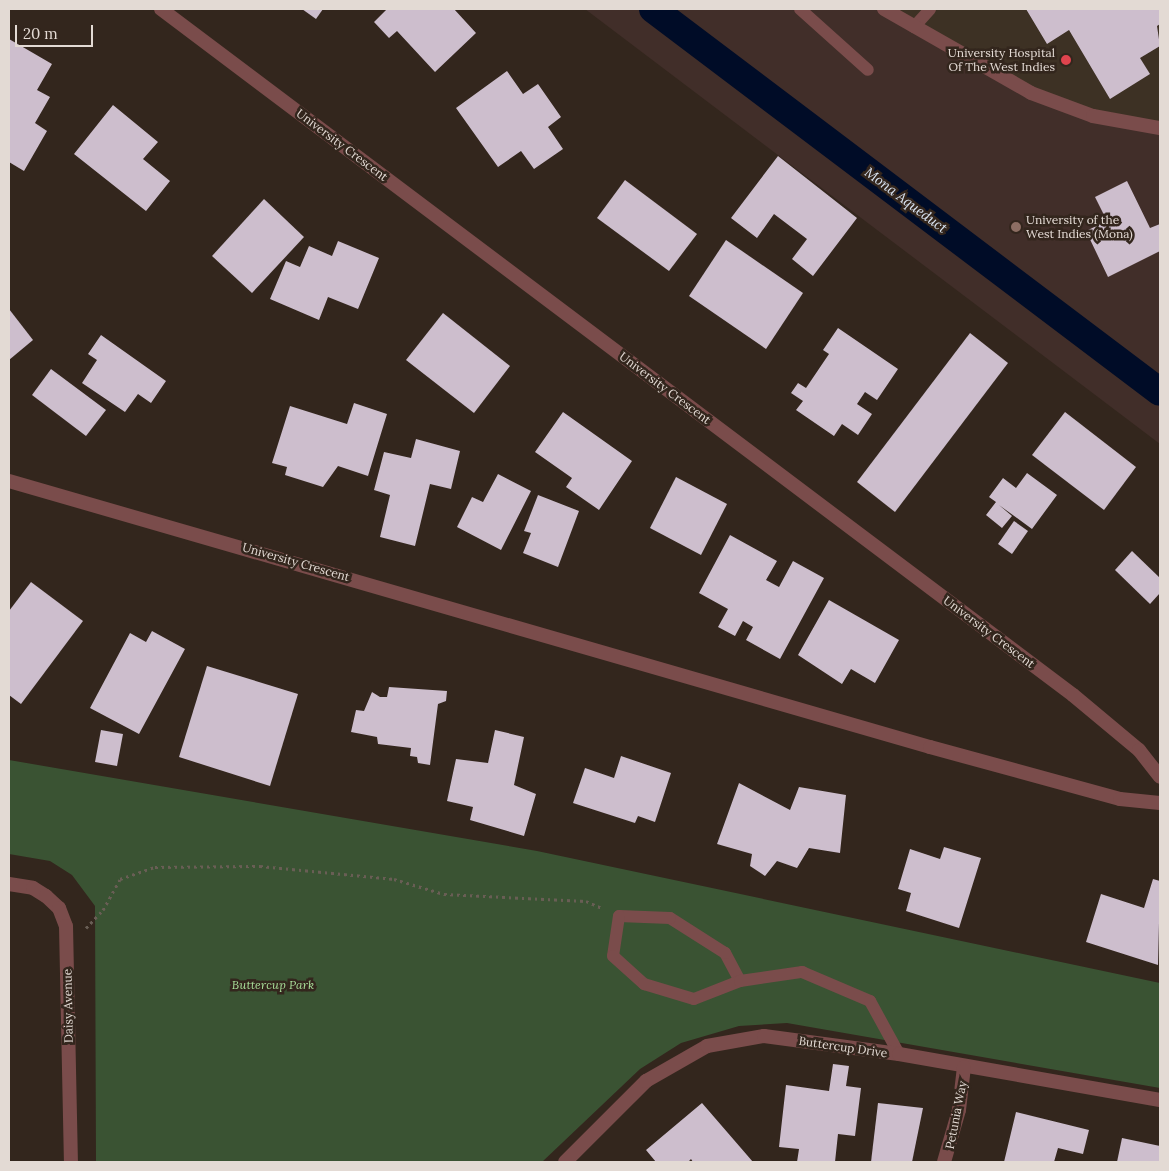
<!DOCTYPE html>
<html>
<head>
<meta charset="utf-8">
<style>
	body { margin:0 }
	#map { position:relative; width:1169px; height:1171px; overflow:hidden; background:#33261d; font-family:Lora,serif }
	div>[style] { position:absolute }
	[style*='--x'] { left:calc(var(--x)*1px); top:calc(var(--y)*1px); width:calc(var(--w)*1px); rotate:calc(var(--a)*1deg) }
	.education>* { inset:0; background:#412e29 }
	.medical>* { inset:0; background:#3d3124 }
	.green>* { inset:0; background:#3a5333 }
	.canal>* { height:28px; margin:-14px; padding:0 14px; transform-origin:14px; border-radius:14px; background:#000c27 }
	.building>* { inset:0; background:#cdbecd }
	.path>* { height:3px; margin-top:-1.5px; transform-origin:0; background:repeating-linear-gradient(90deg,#695e55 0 2.5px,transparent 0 6.5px) }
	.service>* { height:12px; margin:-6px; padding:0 6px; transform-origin:6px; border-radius:6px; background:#7a4c4b }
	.minor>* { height:14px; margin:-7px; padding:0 7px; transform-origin:7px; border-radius:7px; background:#7a4c4b }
	.dots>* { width:14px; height:14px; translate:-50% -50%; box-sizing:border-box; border:2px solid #33261d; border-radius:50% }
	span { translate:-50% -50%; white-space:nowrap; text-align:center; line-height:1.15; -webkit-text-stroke:5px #33261d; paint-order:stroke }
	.poi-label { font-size:12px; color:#e3dad4 }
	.right { translate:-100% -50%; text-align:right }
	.left { translate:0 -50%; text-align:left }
	.street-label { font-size:12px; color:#e3dad4 }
	.park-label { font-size:12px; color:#a7dc98; font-style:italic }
	.water-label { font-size:14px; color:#dae4f2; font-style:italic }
	.frame { position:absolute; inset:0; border:10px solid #e3dad4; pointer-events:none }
	.scale { position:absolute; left:15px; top:25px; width:78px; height:22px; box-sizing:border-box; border:2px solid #e3dad4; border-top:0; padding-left:6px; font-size:15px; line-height:18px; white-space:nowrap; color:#e3dad4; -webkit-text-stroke:4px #33261d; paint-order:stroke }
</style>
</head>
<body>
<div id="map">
	<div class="education">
		<i style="clip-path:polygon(585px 9px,1160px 9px,1160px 444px)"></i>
	</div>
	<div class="medical">
		<i style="clip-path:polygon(884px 9px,1160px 9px,1160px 128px,1031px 93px)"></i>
	</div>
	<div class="green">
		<i style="clip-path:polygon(9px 760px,537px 851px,1160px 983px,1160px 1088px,787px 1023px,739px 1026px,681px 1043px,640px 1069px,542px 1162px,96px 1162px,95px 906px,72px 875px,50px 861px,9px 854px)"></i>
	</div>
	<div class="canal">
		<i style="--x:653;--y:9;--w:635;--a:37.07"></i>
	</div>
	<div class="building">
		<i style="clip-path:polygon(302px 9px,323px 9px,316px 19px)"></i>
		<i style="clip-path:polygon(387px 9px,454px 9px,476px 33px,435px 72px,397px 31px,389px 38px,374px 22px)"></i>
		<i style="clip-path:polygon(1026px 9px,1160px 9px,1160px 24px,1157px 26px,1160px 46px,1140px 58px,1150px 74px,1110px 99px,1069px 30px,1047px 44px)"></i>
		<i style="clip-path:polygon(9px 39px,52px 64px,37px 90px,50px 97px,35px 123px,47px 131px,24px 171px,9px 162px)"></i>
		<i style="clip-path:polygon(507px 71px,523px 94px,538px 84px,561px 117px,548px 127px,563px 149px,534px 169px,521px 151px,498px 167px,456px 108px)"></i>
		<i style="clip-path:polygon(113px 105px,158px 142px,143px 159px,170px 181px,146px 211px,74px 154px)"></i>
		<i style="clip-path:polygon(778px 156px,857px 218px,813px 276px,792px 259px,807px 239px,774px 214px,757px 238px,731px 218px)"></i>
		<i style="clip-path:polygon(625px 180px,697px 234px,669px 271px,597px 218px)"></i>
		<i style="clip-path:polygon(1127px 181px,1150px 228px,1160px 224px,1160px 251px,1108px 277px,1086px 231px,1107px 221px,1095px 197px)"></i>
		<i style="clip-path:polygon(264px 199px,304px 237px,252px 293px,212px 256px)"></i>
		<i style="clip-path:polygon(726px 240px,803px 293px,766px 349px,689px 296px)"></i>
		<i style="clip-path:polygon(338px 241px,379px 258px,358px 309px,328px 297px,319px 320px,270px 299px,286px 261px,300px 267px,309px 246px,332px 256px)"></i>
		<i style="clip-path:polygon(9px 309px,33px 340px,9px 360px)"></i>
		<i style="clip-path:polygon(443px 313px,510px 366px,474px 413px,406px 360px)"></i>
		<i style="clip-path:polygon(838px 328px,898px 369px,877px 400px,865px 392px,857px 404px,872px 414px,858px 435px,842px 424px,834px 436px,796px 410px,803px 401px,791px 393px,798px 383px,806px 388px,829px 354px,823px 350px)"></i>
		<i style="clip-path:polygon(970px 333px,1008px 363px,895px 512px,857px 482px)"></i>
		<i style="clip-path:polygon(101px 335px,166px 381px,151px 403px,138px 394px,125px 412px,82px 383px,97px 360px,88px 354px)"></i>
		<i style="clip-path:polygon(51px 369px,106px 410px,86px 436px,32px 395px)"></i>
		<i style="clip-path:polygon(354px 403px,387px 414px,368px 476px,338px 466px,323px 487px,285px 475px,287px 467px,272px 463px,290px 406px,347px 424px)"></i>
		<i style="clip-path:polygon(563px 412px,632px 461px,599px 510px,566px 487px,572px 478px,535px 452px)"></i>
		<i style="clip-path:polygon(1065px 412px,1136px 467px,1104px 510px,1032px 455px)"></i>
		<i style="clip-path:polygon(416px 439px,460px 451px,451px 489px,430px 484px,415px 546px,380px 537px,390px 495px,374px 490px,384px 452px,411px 458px)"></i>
		<i style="clip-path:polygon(1027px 473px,1057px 495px,1032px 529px,999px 505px,1012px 516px,1002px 528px,986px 515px,996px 502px,989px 497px,1003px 478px,1016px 488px)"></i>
		<i style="clip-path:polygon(498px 474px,531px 491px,501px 550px,457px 527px,472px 497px,483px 502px)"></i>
		<i style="clip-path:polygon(676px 477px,727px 504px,701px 555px,650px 528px)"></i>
		<i style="clip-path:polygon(538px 495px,579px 511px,558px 567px,523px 553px,531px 533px,524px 531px)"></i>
		<i style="clip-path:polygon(1014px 521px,1028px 531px,1012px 554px,998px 544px)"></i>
		<i style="clip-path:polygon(730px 535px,777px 561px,766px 580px,779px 587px,793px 561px,824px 578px,780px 659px,746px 640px,753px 627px,743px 621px,735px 636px,718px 627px,728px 609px,699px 593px)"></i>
		<i style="clip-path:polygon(1132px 551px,1160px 578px,1160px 593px,1150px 604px,1115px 570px)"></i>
		<i style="clip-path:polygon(31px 582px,83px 621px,21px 704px,9px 695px,9px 611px)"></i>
		<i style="clip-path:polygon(829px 600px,899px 640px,875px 683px,851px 669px,842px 684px,798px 655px)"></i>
		<i style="clip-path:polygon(152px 631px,185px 649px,139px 734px,90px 708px,130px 633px,146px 642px)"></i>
		<i style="clip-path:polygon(207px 666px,298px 694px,270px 786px,179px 757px)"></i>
		<i style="clip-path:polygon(389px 687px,447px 691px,446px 701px,438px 704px,430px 765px,418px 763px,417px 757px,410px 756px,411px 748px,378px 744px,377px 737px,351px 732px,356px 710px,364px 711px,372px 692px,380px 697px,387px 697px)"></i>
		<i style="clip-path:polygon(101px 730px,123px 734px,117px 766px,95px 762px)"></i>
		<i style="clip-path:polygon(495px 730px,524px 737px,514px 785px,536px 794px,524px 836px,470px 820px,473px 807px,447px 801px,456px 759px,488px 763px)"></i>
		<i style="clip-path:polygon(621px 756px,671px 773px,655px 822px,638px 816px,635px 823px,573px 803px,585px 768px,614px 778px)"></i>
		<i style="clip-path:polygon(739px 783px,790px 810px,799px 787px,846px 795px,840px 853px,809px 848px,797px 868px,777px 861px,765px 876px,750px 866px,752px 854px,717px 844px)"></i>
		<i style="clip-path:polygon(944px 847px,981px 858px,959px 928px,906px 911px,911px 893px,898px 889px,910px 849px,940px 859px)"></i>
		<i style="clip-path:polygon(1153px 879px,1160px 881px,1158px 965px,1086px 942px,1101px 894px,1144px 908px)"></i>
		<i style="clip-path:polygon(833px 1064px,849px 1066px,846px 1086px,861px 1088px,855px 1136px,838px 1134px,835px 1162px,797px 1162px,799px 1149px,779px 1147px,786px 1085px,829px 1091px)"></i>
		<i style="clip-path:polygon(702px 1103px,753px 1162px,693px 1162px,691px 1159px,688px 1162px,656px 1162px,646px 1150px)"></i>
		<i style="clip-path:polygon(878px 1103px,923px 1108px,912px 1162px,871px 1162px)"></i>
		<i style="clip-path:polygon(1016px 1112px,1089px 1130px,1083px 1154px,1058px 1148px,1054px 1162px,1004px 1162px)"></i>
		<i style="clip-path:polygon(1122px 1138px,1160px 1146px,1160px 1162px,1117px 1162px)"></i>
	</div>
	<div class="path">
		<i style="--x:86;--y:928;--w:25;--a:-47"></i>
		<i style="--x:103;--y:910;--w:35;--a:-61"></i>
		<i style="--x:120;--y:879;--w:37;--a:-19"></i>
		<i style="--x:155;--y:867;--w:105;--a:-0.5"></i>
		<i style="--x:260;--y:866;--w:135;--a:5.5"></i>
		<i style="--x:394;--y:879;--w:52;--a:16.7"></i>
		<i style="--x:444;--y:894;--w:142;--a:2.8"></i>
		<i style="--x:586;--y:901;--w:17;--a:24"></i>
	</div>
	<div class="service">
		<i style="--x:800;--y:9;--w:91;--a:41.9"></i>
		<i style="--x:914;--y:27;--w:24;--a:-48"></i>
		<i style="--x:740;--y:981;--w:32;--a:-118"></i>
		<i style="--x:725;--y:953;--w:65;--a:-147.5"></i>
		<i style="--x:670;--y:918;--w:51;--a:-177.8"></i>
		<i style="--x:619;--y:916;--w:40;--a:98.5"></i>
		<i style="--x:613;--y:956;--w:42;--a:42.1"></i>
		<i style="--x:644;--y:984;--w:52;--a:16.7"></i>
		<i style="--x:694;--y:999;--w:49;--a:-21.4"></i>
		<i style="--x:740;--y:981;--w:63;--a:-8.3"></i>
		<i style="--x:802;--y:972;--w:74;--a:23.1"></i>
		<i style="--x:870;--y:1001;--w:60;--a:61.3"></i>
	</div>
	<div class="minor">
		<i style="--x:161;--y:9;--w:1141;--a:36.95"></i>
		<i style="--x:1073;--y:695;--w:86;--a:39.8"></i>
		<i style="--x:1139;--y:750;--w:34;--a:52"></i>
		<i style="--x:884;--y:9;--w:169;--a:29.7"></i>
		<i style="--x:1031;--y:93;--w:66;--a:20.4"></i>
		<i style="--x:1093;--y:116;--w:68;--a:10.2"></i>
		<i style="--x:9;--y:481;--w:959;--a:16.11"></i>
		<i style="--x:930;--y:747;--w:197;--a:15.3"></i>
		<i style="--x:1120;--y:799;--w:40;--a:5.7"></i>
		<i style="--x:9;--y:884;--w:24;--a:9"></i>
		<i style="--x:33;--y:888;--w:15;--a:32"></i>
		<i style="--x:46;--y:896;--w:18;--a:43"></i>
		<i style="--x:59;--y:908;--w:19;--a:69"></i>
		<i style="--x:66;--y:926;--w:236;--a:88.8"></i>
		<i style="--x:565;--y:1162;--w:115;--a:-45"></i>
		<i style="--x:646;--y:1081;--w:70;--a:-29.8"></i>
		<i style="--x:707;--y:1046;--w:58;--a:-10"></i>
		<i style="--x:764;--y:1036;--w:136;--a:7.6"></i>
		<i style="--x:899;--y:1054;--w:265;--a:10"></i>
		<i style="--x:944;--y:1162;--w:54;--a:-73.9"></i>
		<i style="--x:959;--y:1110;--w:43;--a:-83.4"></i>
	</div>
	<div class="dots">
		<i style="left:1066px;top:60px;background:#e0444e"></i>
		<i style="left:1016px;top:227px;background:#8d6e63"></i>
	</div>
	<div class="poi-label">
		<span class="right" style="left:1055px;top:60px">University Hospital<br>Of The West Indies</span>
		<span class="left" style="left:1026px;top:227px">University of the<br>West Indies (Mona)</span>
	</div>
	<div class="street-label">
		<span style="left:342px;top:145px;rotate:37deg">University Crescent</span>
		<span style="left:665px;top:388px;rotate:37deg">University Crescent</span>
		<span style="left:296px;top:562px;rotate:16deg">University Crescent</span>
		<span style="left:989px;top:632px;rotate:37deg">University Crescent</span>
		<span style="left:68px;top:1006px;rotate:-91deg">Daisy Avenue</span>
		<span style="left:843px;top:1047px;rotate:8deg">Buttercup Drive</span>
		<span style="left:956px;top:1115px;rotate:-79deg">Petunia Way</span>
	</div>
	<div class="park-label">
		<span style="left:273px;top:985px">Buttercup Park</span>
	</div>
	<div class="water-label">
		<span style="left:906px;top:200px;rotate:37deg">Mona Aqueduct</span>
	</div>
	<div class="frame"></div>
	<div class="scale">20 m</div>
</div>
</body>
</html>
